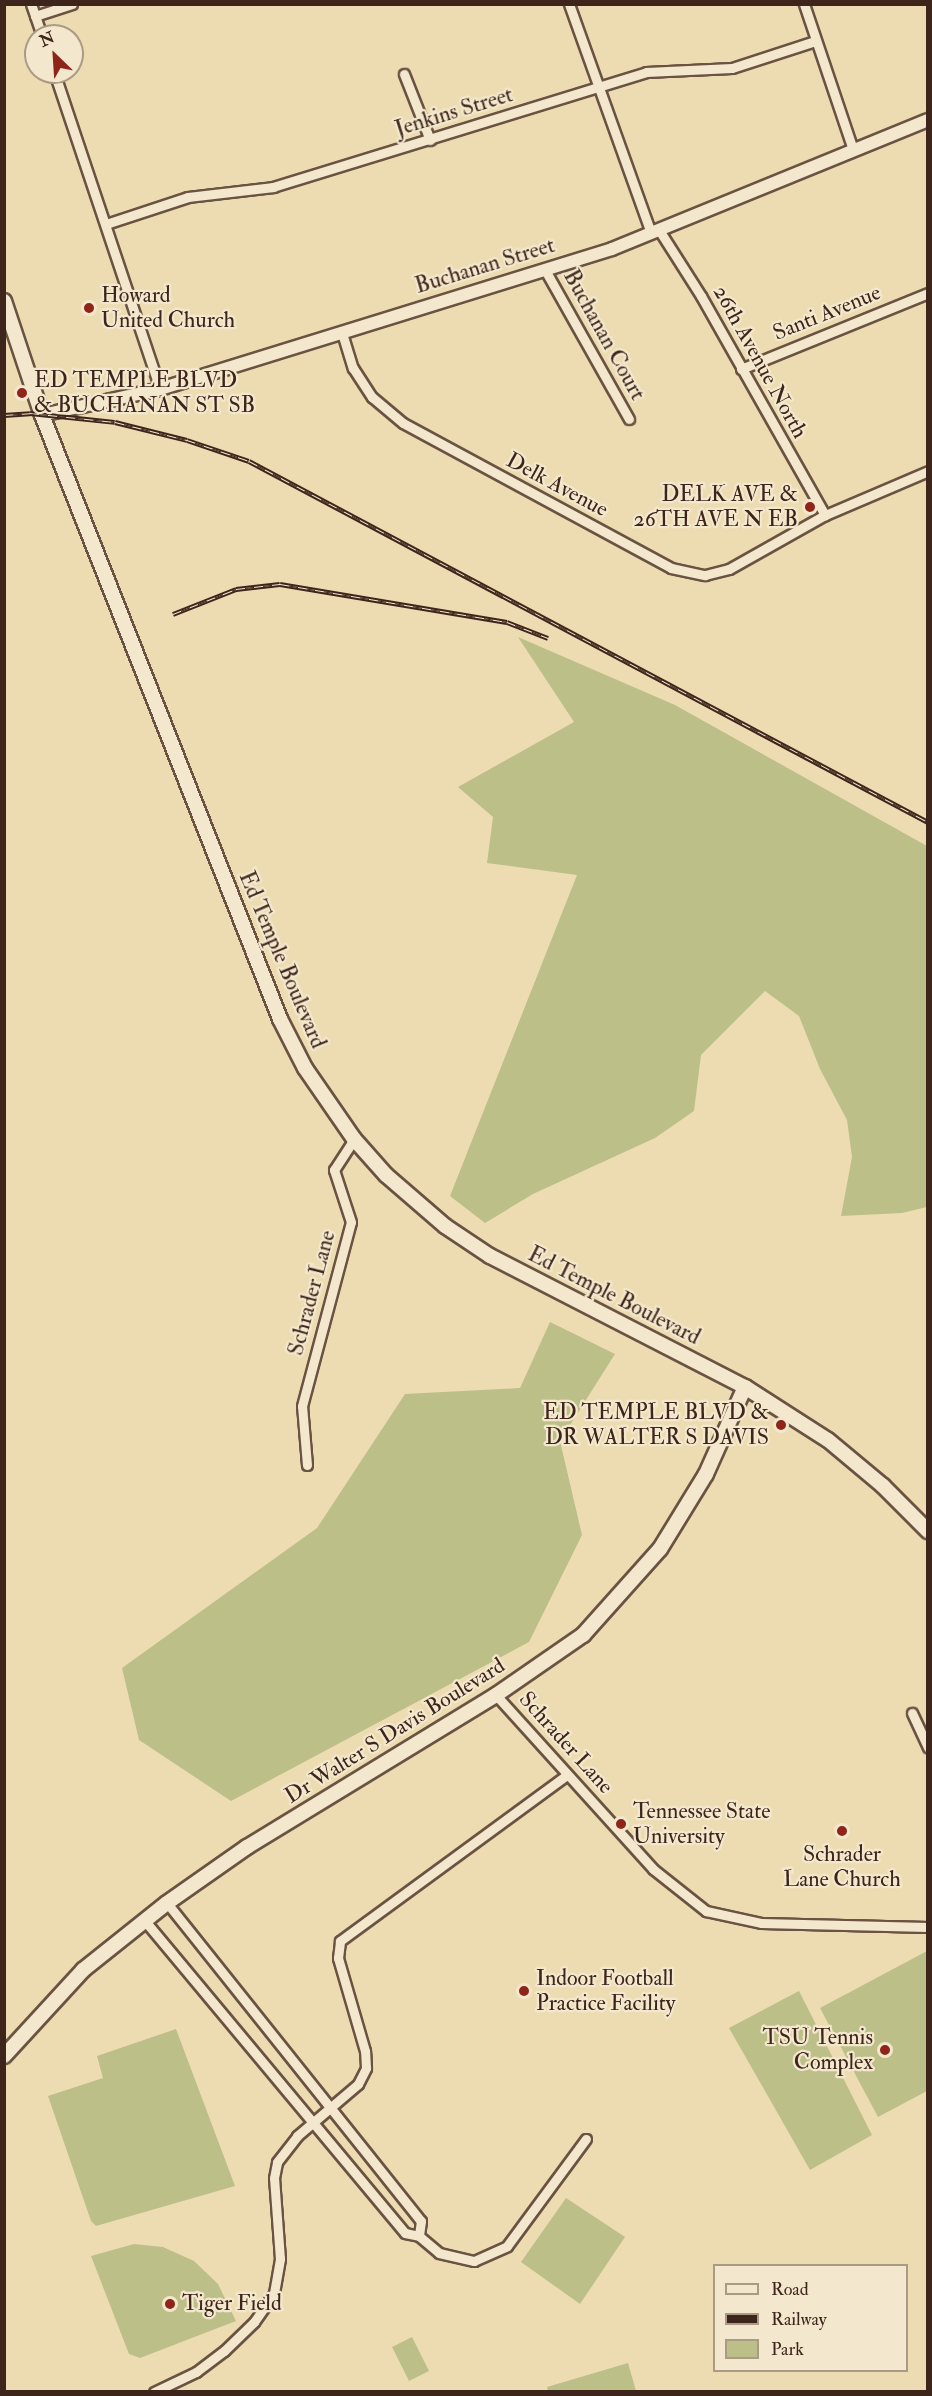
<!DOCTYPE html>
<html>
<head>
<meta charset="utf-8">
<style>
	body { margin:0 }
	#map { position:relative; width:932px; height:2396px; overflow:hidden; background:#eddcb2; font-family:"IM FELL Double Pica",serif }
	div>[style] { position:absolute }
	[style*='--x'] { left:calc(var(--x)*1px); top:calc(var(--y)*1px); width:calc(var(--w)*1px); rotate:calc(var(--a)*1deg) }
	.green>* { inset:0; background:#bdbf88 }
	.roads { filter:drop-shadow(2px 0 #6a5342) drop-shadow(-2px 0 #6a5342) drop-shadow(0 2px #6a5342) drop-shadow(0 -2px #6a5342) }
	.minor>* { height:9px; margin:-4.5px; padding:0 4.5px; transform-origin:4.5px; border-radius:4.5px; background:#f3e8cd }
	.tertiary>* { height:12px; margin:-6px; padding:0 6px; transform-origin:6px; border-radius:6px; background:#f3e8cd }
	.secondary>* { height:14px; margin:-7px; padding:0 7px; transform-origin:7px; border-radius:7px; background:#f3e8cd }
	.rail>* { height:5px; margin-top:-2.5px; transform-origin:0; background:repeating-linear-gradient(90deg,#f3e8cd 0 9px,#3e251c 0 18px); box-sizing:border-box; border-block:2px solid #3e251c }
	.dots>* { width:16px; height:16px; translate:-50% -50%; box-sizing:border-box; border:3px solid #f3e8cd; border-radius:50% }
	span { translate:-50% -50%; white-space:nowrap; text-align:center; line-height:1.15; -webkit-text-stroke:4.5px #f3e8cd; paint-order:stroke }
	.street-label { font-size:22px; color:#3e251c }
	.poi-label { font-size:22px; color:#3e251c }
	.left { translate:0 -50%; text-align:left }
	.right { translate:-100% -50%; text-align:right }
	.frame { position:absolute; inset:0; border:6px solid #3e251c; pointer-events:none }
	.legend { position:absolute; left:713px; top:2264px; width:195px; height:108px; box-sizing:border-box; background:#f3e8cd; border:2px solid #ab9a86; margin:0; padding:8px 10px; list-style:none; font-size:18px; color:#3e251c }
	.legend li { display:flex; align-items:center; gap:12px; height:30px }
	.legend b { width:30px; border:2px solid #ab9a86 }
	.north { position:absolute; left:24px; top:24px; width:60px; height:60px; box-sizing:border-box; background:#f3e8cd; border:2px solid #ab9a86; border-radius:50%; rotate:335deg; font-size:16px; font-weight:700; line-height:24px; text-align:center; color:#3e251c }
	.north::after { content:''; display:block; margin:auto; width:21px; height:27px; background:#8f2418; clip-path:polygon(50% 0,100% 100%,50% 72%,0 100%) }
</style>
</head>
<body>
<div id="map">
	<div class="green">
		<i style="clip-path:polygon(518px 637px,675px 705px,927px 846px,927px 1207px,902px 1213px,841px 1216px,852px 1157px,847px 1120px,820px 1069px,799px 1016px,765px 991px,701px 1055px,694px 1111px,655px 1138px,533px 1194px,485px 1223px,450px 1196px,577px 875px,487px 863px,493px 817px,458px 787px,574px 722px)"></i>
		<i style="clip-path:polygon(550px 1322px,615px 1354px,560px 1441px,582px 1535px,529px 1642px,231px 1801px,139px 1740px,122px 1668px,317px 1528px,405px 1394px,520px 1388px)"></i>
		<i style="clip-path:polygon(927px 1951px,927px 2091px,878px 2117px,820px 2008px)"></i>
		<i style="clip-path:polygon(799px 1991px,872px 2135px,810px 2170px,729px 2028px)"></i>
		<i style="clip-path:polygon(176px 2029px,235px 2186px,96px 2226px,91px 2221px,48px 2096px,103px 2078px,97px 2056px)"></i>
		<i style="clip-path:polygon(566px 2198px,625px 2237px,580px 2304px,521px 2262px)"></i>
		<i style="clip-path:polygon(134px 2244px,163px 2247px,194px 2261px,218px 2284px,236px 2321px,140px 2358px,129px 2354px,91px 2256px)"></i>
		<i style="clip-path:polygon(412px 2337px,429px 2371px,409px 2381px,392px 2347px)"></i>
		<i style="clip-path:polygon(628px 2363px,636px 2391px,548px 2391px,547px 2387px)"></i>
	</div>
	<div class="roads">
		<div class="minor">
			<i style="--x:31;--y:4;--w:34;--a:71"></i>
			<i style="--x:569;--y:4;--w:243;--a:70.3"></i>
			<i style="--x:804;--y:4;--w:154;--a:71.4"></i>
			<i style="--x:35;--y:16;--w:39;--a:-18"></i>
			<i style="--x:54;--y:72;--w:334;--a:71.5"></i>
			<i style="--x:404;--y:74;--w:71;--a:68.5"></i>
			<i style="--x:106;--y:224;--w:86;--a:-18.2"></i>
			<i style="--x:188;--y:197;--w:86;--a:-6.7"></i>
			<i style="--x:273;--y:187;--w:390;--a:-17.1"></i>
			<i style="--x:646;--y:72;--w:86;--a:-2.7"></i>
			<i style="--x:732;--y:68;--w:87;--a:-18"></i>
			<i style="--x:659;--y:230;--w:78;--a:57.5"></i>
			<i style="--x:701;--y:296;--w:252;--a:60.5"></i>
			<i style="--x:545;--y:270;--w:171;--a:60.6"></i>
			<i style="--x:342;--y:333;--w:37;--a:73"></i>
			<i style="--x:353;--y:368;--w:35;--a:57"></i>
			<i style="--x:372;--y:397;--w:40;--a:40"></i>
			<i style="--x:403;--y:423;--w:305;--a:28.4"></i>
			<i style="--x:671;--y:568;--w:35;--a:12"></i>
			<i style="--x:705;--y:575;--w:25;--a:-14"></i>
			<i style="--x:729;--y:569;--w:110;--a:-29.4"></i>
			<i style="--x:825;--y:515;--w:112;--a:-23.1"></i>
			<i style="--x:741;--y:369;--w:202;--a:-22.1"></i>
			<i style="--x:307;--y:1465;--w:59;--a:-94.8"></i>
			<i style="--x:302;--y:1406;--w:190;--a:-75.1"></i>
			<i style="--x:351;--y:1222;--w:55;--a:-108.1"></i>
			<i style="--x:334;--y:1170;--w:37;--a:-57"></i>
			<i style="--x:496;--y:1695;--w:234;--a:47.9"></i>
			<i style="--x:653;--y:1869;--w:68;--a:38.4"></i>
			<i style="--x:706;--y:1911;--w:56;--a:12.3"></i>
			<i style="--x:761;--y:1923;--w:167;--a:1.4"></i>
			<i style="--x:912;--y:1713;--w:38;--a:65"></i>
			<i style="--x:167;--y:1903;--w:407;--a:51.4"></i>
			<i style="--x:421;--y:2221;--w:15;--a:98"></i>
			<i style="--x:145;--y:1921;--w:406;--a:50.2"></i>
			<i style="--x:405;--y:2233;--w:14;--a:12"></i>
			<i style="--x:419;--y:2236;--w:26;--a:40"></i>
			<i style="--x:439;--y:2253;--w:36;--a:13"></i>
			<i style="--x:474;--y:2261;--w:36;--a:-24"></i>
			<i style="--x:507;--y:2246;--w:133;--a:-53.6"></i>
			<i style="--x:154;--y:2392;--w:47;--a:-25.5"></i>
			<i style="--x:196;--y:2372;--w:35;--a:-37"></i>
			<i style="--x:224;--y:2351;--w:42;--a:-44"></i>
			<i style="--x:254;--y:2322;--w:35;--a:-55"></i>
			<i style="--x:274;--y:2293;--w:35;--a:-80"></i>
			<i style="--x:280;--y:2259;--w:81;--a:-94.2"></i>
			<i style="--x:274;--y:2178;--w:16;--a:-79"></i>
			<i style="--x:277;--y:2162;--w:33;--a:-52"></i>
			<i style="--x:297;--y:2136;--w:80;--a:-40.4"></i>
			<i style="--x:358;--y:2084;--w:18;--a:-63"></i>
			<i style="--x:366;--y:2068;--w:17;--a:-93"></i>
			<i style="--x:365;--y:2051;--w:97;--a:-106.2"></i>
			<i style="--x:338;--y:1958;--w:17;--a:-83"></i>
			<i style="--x:340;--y:1941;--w:281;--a:-36.2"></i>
		</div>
		<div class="tertiary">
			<i style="--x:42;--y:415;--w:121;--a:-12.4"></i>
			<i style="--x:160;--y:389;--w:473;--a:-17.2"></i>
			<i style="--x:612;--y:249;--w:341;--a:-22.2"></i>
		</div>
		<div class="secondary">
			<i style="--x:4;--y:301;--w:120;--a:71.6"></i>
			<i style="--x:42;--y:415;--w:649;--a:68.49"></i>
			<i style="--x:280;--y:1019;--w:55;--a:63"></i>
			<i style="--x:305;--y:1068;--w:86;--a:55.4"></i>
			<i style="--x:354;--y:1139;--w:48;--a:48.4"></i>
			<i style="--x:386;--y:1175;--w:78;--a:40.8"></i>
			<i style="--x:445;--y:1226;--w:54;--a:33.7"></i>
			<i style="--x:490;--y:1256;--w:287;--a:27.2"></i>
			<i style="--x:745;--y:1387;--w:98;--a:32.6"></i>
			<i style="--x:828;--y:1440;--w:72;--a:39.9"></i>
			<i style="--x:883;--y:1486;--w:64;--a:45"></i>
			<i style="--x:4;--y:2056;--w:117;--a:-47.4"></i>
			<i style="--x:83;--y:1970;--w:107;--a:-38.6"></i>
			<i style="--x:167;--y:1903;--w:98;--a:-35"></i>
			<i style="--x:247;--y:1847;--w:292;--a:-31.4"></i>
			<i style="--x:496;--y:1695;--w:106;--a:-34.6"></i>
			<i style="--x:583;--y:1635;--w:115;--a:-48.2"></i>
			<i style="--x:660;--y:1549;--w:88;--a:-58.5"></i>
			<i style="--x:706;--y:1474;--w:95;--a:-65.9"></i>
		</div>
	</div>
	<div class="rail">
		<i style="--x:4;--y:415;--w:26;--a:-4"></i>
		<i style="--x:30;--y:413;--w:85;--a:6"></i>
		<i style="--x:115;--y:422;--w:74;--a:14"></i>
		<i style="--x:187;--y:440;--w:65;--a:18.7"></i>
		<i style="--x:249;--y:461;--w:769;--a:28"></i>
		<i style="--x:173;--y:614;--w:68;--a:-21.6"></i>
		<i style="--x:236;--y:589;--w:44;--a:-6.5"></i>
		<i style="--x:280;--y:584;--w:230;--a:9.5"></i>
		<i style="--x:507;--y:622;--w:44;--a:21.3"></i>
	</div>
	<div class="dots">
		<i style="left:89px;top:308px;background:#8f2418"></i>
		<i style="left:22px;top:393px;background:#8f2418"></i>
		<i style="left:810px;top:507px;background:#8f2418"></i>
		<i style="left:781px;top:1425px;background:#8f2418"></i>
		<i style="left:621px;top:1824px;background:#8f2418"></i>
		<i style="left:842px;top:1831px;background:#8f2418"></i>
		<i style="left:524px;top:1991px;background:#8f2418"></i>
		<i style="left:885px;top:2050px;background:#8f2418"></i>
		<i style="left:170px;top:2304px;background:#8f2418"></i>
	</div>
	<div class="street-label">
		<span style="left:454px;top:112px;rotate:-17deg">Jenkins Street</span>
		<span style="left:485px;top:266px;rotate:-17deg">Buchanan Street</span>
		<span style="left:827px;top:313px;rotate:-22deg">Santi Avenue</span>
		<span style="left:604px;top:335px;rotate:61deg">Buchanan Court</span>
		<span style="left:760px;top:362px;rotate:61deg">26th Avenue North</span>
		<span style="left:557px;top:485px;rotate:28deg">Delk Avenue</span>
		<span style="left:282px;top:960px;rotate:67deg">Ed Temple Boulevard</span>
		<span style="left:312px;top:1293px;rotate:-75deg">Schrader Lane</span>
		<span style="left:614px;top:1296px;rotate:27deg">Ed Temple Boulevard</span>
		<span style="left:395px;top:1731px;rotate:-32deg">Dr Walter S Davis Boulevard</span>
		<span style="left:566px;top:1743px;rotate:48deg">Schrader Lane</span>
	</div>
	<div class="poi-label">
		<span class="left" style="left:101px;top:308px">Howard<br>United Church</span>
		<span class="left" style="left:34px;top:393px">ED TEMPLE BLVD<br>&amp; BUCHANAN ST SB</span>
		<span class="right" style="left:798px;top:507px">DELK AVE &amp;<br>26TH AVE N EB</span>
		<span class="right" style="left:769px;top:1425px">ED TEMPLE BLVD &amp;<br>DR WALTER S DAVIS</span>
		<span class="left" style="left:633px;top:1824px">Tennessee State<br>University</span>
		<span style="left:842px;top:1867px">Schrader<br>Lane Church</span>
		<span class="left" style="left:536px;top:1991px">Indoor Football<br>Practice Facility</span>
		<span class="right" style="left:873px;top:2050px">TSU Tennis<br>Complex</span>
		<span class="left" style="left:182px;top:2304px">Tiger Field</span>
	</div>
	<div class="frame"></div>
	<ul class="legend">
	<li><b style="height:8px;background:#f3e8cd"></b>Road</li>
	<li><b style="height:8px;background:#3e251c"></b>Railway</li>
	<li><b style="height:16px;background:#bdbf88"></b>Park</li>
	</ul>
	<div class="north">N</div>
</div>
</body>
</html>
